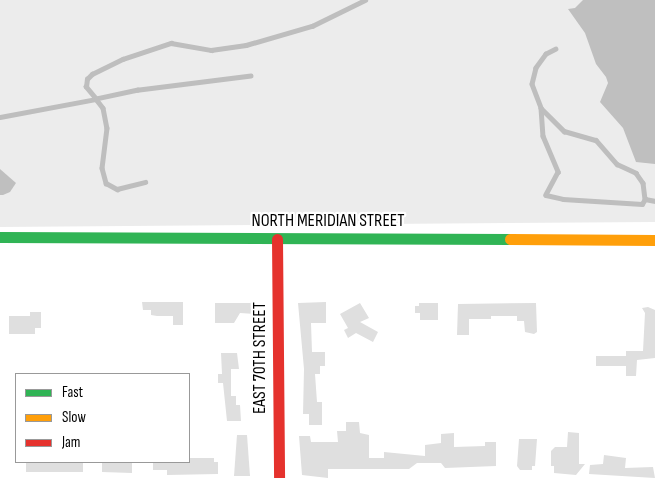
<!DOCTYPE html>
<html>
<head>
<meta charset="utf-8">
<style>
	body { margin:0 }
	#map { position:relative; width:655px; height:478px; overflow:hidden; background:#fff; font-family:"Sofia Sans Condensed",sans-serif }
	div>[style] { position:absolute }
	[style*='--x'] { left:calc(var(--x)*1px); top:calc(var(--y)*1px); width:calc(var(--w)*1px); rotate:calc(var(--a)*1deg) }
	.green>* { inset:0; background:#ececec }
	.water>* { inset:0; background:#bfbfbf }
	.building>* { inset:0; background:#dfdfdf }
	.lane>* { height:4.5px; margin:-2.25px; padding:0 2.25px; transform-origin:2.25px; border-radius:2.25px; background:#bebebe }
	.fast>* { height:11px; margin:-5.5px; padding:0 5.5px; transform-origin:5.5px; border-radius:5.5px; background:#30b455 }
	.slow>* { height:11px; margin:-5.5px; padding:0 5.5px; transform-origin:5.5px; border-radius:5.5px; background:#ff9f0a }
	.jam>* { height:11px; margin:-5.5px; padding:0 5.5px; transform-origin:5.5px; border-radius:5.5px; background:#e5322d }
	span { translate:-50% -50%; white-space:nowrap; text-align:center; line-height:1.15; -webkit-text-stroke:4.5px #fff; paint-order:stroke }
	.street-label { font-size:18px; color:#000 }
	.legend { position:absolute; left:15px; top:373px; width:175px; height:90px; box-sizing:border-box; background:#fff; border:1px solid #999; margin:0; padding:6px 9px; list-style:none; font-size:15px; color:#000 }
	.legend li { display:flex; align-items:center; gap:10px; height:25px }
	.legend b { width:25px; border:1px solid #999 }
</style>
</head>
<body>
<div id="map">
	<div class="green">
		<i style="clip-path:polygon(0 0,655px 0,655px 222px,0 227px)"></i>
	</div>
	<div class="water">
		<i style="clip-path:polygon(583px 0,655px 0,655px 164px,636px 162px,623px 128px,600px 102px,608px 83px,606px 77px,596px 64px,585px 33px,568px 9px,575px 8px)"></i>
		<i style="clip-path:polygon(0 169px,16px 183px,10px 192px,3px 195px,0 195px)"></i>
	</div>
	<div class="building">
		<i style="clip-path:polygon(142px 302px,183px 302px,183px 325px,173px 325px,173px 316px,157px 316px,151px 315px,151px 310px,143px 310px)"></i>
		<i style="clip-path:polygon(326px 302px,326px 323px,311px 323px,312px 352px,325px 352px,325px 366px,320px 366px,320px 374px,315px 374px,317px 402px,322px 402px,322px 425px,309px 425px,309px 414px,303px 414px,304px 369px,298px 303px)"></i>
		<i style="clip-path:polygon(215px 303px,255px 303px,255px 314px,240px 313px,234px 323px,215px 323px)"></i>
		<i style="clip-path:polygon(360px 303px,369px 318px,360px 322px,378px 332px,373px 342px,356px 333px,348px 338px,344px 330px,348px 328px,340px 314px)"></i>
		<i style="clip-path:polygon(419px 303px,438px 303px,438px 320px,420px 320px,420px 313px,415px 313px,415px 306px,419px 306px)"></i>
		<i style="clip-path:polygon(536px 303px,537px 332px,534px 334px,525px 332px,524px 321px,517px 321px,517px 316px,491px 316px,491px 319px,469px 319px,469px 335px,457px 335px,458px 304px)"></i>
		<i style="clip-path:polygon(648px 307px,655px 310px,655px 358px,637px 360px,636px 376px,626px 376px,626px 366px,596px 366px,596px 356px,626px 356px,626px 351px,643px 351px,645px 313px,642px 308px)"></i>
		<i style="clip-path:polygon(30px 312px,41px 312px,41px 328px,35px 328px,35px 334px,9px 334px,9px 316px,30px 316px)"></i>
		<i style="clip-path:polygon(221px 353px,237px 353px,239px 369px,231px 369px,231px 396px,236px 396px,236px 405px,240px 405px,241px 421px,227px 421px,223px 383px,218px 383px,218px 374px,222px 374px)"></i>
		<i style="clip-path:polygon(346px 422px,359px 422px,360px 433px,369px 435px,369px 458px,384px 458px,384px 452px,425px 456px,425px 445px,441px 443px,441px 434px,454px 433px,454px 447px,485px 446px,485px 442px,496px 442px,496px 466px,445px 468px,441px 463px,417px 463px,409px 469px,328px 469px,328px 478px,302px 475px,299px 436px,310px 436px,311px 442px,338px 442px,337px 431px,346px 431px)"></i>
		<i style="clip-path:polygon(568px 432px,579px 433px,579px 464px,585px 464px,576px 475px,554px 473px,554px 466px,551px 466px,551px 451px,555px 447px,567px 447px)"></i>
		<i style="clip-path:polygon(237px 435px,247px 435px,250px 476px,234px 476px)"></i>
		<i style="clip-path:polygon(519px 439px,537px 439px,535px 466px,532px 466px,532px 470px,520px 470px,517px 466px)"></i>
		<i style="clip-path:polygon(604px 455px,626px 458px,625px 468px,653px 467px,655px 478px,589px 474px,590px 465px,603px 464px)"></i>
		<i style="clip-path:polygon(189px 458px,214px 458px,214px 462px,218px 462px,218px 474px,167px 475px,167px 470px,153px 470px,153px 462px,189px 462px)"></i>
		<i style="clip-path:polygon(26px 462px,83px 462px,83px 472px,26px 472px)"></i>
		<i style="clip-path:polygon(102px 462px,132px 462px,132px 473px,102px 472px)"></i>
	</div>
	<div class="lane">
		<i style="--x:556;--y:49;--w:11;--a:153"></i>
		<i style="--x:546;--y:54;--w:17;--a:126"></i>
		<i style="--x:536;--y:68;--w:16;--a:104"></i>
		<i style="--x:532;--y:84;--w:26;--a:69"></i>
		<i style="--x:541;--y:108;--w:28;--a:86"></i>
		<i style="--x:543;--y:136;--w:39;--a:67"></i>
		<i style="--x:558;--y:172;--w:26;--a:118"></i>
		<i style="--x:546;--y:195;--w:17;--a:13"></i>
		<i style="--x:563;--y:199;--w:79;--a:3.6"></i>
		<i style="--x:642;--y:204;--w:6;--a:-59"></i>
		<i style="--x:251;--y:76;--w:114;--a:172.9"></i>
		<i style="--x:138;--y:90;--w:43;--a:167.9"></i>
		<i style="--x:96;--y:99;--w:16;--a:-130"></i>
		<i style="--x:86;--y:87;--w:8;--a:-83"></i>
		<i style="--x:87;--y:79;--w:7;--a:-45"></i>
		<i style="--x:92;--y:74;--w:34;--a:-26"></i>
		<i style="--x:123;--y:59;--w:51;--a:-18.4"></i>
		<i style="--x:171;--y:43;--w:41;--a:9.9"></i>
		<i style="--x:211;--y:50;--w:35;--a:-8"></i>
		<i style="--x:246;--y:45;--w:69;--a:-16.1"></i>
		<i style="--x:312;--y:26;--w:59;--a:-26.1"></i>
		<i style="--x:541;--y:108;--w:33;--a:45"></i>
		<i style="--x:564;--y:131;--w:33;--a:16"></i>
		<i style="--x:596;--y:140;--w:32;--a:49"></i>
		<i style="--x:617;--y:164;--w:21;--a:25"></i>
		<i style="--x:636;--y:173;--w:12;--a:55"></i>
		<i style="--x:643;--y:183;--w:16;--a:83"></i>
		<i style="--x:0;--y:117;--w:98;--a:-10.6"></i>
		<i style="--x:96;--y:99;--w:11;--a:52"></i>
		<i style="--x:103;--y:108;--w:20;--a:79"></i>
		<i style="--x:107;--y:128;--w:40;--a:97.1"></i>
		<i style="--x:102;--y:168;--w:16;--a:75"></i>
		<i style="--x:106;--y:183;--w:13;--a:29"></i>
		<i style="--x:117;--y:189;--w:29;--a:-14"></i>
		<i style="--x:645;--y:199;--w:10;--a:11"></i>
	</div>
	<div class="fast">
		<i style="--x:0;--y:237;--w:510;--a:0.22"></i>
	</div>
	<div class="slow">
		<i style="--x:510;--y:239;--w:145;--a:0.4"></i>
	</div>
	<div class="jam">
		<i style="--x:277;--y:239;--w:239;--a:89.5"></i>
	</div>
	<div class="street-label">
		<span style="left:328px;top:221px">NORTH MERIDIAN STREET</span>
		<span style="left:260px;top:358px;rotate:-90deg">EAST 70TH STREET</span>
	</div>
	<ul class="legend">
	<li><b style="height:6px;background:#30b455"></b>Fast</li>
	<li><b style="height:6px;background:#ff9f0a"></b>Slow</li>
	<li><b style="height:6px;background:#e5322d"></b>Jam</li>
	</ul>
</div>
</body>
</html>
